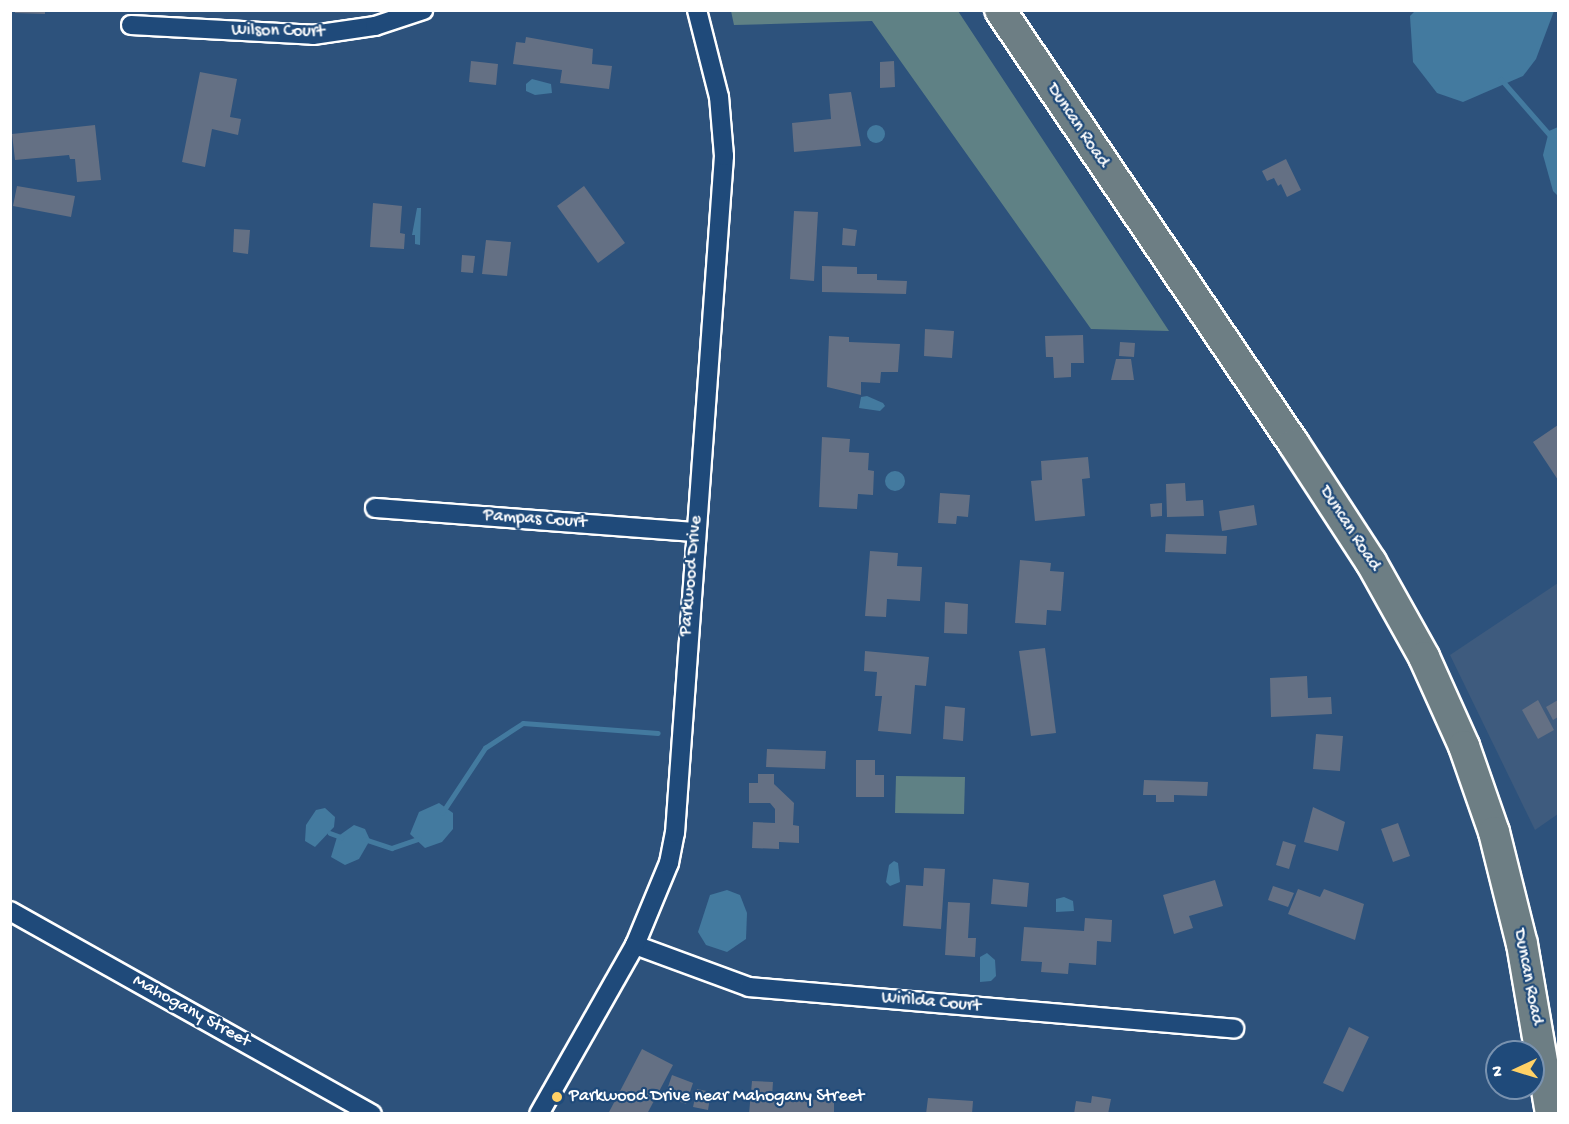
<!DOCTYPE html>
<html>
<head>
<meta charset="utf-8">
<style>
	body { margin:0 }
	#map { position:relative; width:1569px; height:1124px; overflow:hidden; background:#2d527c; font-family:"Gochi Hand",sans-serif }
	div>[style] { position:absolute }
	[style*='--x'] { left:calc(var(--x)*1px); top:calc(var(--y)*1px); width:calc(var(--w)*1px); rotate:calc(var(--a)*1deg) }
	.built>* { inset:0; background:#3e5b7e }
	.green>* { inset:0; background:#5f8185 }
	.water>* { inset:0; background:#437a9f }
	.round { border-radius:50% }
	.stream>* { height:4.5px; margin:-2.25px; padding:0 2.25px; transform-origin:2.25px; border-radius:2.25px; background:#437a9f }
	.building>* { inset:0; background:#647084 }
	.roads { filter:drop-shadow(2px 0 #fff) drop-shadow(-2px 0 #fff) drop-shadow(0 2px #fff) drop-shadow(0 -2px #fff) }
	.minor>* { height:18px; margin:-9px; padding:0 9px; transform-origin:9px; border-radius:9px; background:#1f4a7a }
	.trunk>* { height:30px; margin:-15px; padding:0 15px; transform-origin:15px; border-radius:15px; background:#6d7e84 }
	.dots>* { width:16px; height:16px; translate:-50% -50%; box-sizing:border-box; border:3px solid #1f4a7a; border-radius:50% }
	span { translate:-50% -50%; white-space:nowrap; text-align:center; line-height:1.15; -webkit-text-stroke:4.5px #1f4a7a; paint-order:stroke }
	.street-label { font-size:18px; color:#fff }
	.poi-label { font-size:18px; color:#fff }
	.left { translate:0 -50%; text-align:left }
	.frame { position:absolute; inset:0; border:12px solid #fff; pointer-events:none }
	.north { position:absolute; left:1485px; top:1040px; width:60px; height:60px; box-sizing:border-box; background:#1f4a7a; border:2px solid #7992af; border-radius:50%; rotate:266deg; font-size:16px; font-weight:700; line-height:24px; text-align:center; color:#fff }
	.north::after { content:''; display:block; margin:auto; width:21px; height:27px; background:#ffd166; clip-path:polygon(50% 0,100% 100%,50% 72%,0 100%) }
</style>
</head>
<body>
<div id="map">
	<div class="built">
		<i style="clip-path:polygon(1558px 583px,1558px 814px,1535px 830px,1450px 655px)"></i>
	</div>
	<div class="green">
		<i style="clip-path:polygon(731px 11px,958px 11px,1169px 331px,1091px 329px,872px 21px,734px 25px)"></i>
		<i style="clip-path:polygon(896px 776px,965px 777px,964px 814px,895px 813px)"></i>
	</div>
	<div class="water">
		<i style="clip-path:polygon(1416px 10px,1554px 10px,1554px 11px,1536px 59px,1523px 76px,1463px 102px,1437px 93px,1413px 62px,1410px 16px)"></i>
		<i style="clip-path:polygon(532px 79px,551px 84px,552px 93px,535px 95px,526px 91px,526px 84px)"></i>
		<i class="round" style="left:867px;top:125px;width:18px;height:18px"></i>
		<i style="clip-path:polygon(1558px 127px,1558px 196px,1553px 191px,1543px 155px,1549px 131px)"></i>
		<i style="clip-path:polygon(417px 208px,421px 208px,420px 245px,415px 244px,415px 235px,412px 235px)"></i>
		<i style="clip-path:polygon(867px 396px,883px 403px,885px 406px,880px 411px,859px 408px,861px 397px)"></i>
		<i class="round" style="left:885px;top:471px;width:20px;height:20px"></i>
		<i style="clip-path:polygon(439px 803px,453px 813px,453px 829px,442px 842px,425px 848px,410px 834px,419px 812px)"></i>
		<i style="clip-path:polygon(325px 808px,335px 817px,334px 827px,315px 847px,305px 841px,306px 825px,316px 810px)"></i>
		<i style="clip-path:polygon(354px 825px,365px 829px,370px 840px,359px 859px,345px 865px,331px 857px,337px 837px)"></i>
		<i style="clip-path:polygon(894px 861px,898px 863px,900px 882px,890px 886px,886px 882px,889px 865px)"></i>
		<i style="clip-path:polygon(727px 890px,740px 895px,747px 913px,746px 939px,727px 952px,706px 945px,698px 932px,710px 895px)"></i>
		<i style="clip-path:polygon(1064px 897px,1073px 901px,1074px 911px,1056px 912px,1056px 899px)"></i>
		<i style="clip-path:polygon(987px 953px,995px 960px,996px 976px,991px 981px,980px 982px,980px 957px)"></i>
	</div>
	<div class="stream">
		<i style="--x:1501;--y:79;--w:86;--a:48.8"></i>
		<i style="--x:442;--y:813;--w:78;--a:-56.5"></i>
		<i style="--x:485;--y:748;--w:45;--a:-33.3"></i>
		<i style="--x:523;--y:723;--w:135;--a:4.2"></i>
		<i style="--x:330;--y:833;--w:12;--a:20"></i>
		<i style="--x:364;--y:839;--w:29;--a:18"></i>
		<i style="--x:392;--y:848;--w:28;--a:-19"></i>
	</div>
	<div class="building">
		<i style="clip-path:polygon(15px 10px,45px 10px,45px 14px,15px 13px)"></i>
		<i style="clip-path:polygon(526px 37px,593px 49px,592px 64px,612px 66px,609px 89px,560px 83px,562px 70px,513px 64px,516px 42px,525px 43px)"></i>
		<i style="clip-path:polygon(471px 61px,498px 64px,496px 85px,469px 82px)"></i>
		<i style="clip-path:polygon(894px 61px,895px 87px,880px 88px,880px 62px)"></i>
		<i style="clip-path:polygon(200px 72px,237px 79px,230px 117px,241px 119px,238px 135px,212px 129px,205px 167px,182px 162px)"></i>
		<i style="clip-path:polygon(851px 92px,861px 146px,794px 152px,792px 123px,831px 119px,829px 94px)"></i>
		<i style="clip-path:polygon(95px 125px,101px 180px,77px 182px,75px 159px,70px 159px,69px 155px,15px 160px,12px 134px)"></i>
		<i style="clip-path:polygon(1286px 159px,1301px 190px,1287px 197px,1281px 184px,1278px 186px,1274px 178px,1267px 181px,1262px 171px)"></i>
		<i style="clip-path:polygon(17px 186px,75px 196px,71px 217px,13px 206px)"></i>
		<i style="clip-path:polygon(584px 186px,625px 243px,598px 263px,557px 206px)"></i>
		<i style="clip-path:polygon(373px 203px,402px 206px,400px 233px,405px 234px,404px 249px,370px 247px)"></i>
		<i style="clip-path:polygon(794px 211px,818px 212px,814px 281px,790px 279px)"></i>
		<i style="clip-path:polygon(843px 228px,857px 230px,855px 246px,842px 245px)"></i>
		<i style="clip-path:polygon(234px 229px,250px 230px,248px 254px,233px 252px)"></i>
		<i style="clip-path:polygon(486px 240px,511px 242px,507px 276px,482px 274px)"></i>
		<i style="clip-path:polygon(462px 255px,475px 256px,473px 273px,461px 272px)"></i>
		<i style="clip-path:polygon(822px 266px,857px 267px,857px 274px,877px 274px,877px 280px,907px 281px,906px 294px,822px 292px)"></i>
		<i style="clip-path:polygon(925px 329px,954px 331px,952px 358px,924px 356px)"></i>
		<i style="clip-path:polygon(1083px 335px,1084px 363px,1071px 363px,1071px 377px,1054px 378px,1053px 357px,1046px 357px,1045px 336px)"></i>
		<i style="clip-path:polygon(829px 336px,849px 337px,849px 342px,900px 344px,898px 372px,881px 372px,880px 383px,861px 382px,861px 395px,827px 387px)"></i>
		<i style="clip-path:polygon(1120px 342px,1135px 343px,1134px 357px,1119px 356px)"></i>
		<i style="clip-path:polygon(1116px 359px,1131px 359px,1134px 380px,1111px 380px)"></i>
		<i style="clip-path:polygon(1558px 425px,1558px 480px,1533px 442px)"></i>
		<i style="clip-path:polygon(822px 437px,850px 439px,849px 452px,869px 453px,868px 470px,874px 471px,873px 495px,858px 494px,857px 509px,819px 507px)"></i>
		<i style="clip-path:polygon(1088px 457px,1090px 478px,1082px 479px,1085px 516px,1035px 521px,1031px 481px,1042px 480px,1041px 461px)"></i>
		<i style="clip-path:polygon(1185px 483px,1186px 501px,1203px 500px,1204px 516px,1167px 517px,1166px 484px)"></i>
		<i style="clip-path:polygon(940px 493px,970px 495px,968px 517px,957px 516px,956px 524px,938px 523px)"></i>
		<i style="clip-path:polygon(1162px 503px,1162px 516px,1151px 517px,1150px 504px)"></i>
		<i style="clip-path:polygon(1254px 505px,1257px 525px,1222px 531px,1219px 511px)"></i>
		<i style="clip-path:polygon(1166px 534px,1227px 536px,1226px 554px,1165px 552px)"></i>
		<i style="clip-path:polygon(870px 551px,898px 553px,897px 566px,922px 567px,920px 601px,887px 599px,886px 617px,865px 616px)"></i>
		<i style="clip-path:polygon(1020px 560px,1051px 563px,1050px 571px,1064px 572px,1061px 611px,1047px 610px,1046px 625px,1015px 623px)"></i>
		<i style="clip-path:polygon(945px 602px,968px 604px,967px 634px,944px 633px)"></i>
		<i style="clip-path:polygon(1045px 648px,1056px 733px,1031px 736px,1019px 651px)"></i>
		<i style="clip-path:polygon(865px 651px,929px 657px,926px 686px,915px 685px,911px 734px,878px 731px,882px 696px,875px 696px,877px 672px,864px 671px)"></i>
		<i style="clip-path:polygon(1307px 676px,1308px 698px,1331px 697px,1332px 714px,1271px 717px,1270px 678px)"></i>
		<i style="clip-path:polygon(1538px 700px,1554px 730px,1538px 739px,1522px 710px)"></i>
		<i style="clip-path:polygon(1558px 700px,1558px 717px,1553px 720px,1546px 707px)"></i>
		<i style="clip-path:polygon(945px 706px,965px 708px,963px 741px,943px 739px)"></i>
		<i style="clip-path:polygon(1316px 734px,1343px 736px,1340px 771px,1313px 769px)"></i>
		<i style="clip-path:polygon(767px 749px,826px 751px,825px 769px,766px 767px)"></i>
		<i style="clip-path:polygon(856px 760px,875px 760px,875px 775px,884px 775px,884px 797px,856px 797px)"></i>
		<i style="clip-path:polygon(758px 774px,774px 774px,774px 784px,794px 803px,793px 825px,799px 826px,799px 843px,779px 842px,779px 849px,752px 848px,753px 822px,775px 823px,775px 809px,770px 803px,749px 803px,749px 783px,758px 783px)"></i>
		<i style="clip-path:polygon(1144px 780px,1208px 782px,1207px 796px,1174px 795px,1174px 802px,1156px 802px,1156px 795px,1143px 795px)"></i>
		<i style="clip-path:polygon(1313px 807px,1345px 822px,1338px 851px,1304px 842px)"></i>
		<i style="clip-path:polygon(1398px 823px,1410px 856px,1393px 862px,1381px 829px)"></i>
		<i style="clip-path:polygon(1283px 841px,1296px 845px,1289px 869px,1276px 865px)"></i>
		<i style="clip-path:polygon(924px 868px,945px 869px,941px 929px,903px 926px,906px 885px,923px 886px)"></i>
		<i style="clip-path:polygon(993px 879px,1029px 883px,1027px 907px,991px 904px)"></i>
		<i style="clip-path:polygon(1215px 880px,1223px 906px,1189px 916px,1193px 928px,1174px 934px,1163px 895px)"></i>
		<i style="clip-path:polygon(1273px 886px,1294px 893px,1288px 907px,1268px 900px)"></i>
		<i style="clip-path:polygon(1298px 889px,1320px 897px,1324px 889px,1364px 904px,1355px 940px,1288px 914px)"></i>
		<i style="clip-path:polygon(948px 902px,970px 903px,968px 938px,976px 938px,975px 957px,945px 955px)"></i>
		<i style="clip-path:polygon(1085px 918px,1112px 920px,1111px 942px,1097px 941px,1096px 965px,1069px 963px,1068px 974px,1041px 972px,1042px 962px,1021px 961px,1024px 927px,1084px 931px)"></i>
		<i style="clip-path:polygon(1349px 1027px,1369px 1037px,1343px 1092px,1323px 1083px)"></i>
		<i style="clip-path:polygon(642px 1049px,673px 1065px,647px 1114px,608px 1114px)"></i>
		<i style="clip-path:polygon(672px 1075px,693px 1083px,686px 1104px,665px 1096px)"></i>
		<i style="clip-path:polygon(752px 1081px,773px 1082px,772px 1097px,834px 1101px,834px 1114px,749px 1114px)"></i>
		<i style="clip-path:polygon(697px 1089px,711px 1092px,708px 1110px,693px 1107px)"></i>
		<i style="clip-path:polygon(1092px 1096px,1111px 1099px,1108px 1114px,1074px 1114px,1076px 1101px,1091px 1103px)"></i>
		<i style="clip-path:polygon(928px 1098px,973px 1101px,972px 1114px,926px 1114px)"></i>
	</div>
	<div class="roads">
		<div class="minor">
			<i style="--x:131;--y:25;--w:182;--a:3.1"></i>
			<i style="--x:313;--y:35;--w:63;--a:-8.3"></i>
			<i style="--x:375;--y:26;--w:51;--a:-18.4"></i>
			<i style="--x:375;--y:508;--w:321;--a:4.3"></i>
			<i style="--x:10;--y:911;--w:415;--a:29.3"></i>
			<i style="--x:635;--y:945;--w:121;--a:20.2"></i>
			<i style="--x:749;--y:987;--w:487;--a:4.9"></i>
			<i style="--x:539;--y:1114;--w:194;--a:-60.4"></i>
			<i style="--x:635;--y:945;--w:89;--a:-67.5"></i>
			<i style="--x:669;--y:863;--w:31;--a:-79"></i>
			<i style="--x:675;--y:833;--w:679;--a:-85.86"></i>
			<i style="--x:724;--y:156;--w:59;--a:-94.8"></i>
			<i style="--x:719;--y:97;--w:90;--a:-104.2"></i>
		</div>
		<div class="trunk">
			<i style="--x:1000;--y:10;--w:524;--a:55.89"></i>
			<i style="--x:1294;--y:444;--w:141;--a:56.9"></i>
			<i style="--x:1371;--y:562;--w:109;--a:60.8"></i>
			<i style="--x:1424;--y:657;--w:98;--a:65.8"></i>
			<i style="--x:1464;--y:746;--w:91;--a:70.8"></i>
			<i style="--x:1494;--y:832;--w:115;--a:76"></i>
			<i style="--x:1522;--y:944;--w:172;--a:80.3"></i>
		</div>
	</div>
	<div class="dots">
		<i style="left:557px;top:1097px;background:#ffd166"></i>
	</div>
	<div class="street-label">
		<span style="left:278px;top:32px;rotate:1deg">Wilson Court</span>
		<span style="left:1077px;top:126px;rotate:56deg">Duncan Road</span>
		<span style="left:535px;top:520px;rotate:4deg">Pampas Court</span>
		<span style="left:1349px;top:529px;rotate:57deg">Duncan Road</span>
		<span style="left:692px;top:576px;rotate:-85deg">Parkwood Drive</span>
		<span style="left:1527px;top:977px;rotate:79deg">Duncan Road</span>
		<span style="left:931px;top:1003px;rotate:5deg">Wirilda Court</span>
		<span style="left:191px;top:1012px;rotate:29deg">Mahogany Street</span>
	</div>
	<div class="poi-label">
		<span class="left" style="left:569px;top:1097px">Parkwood Drive near Mahogany Street</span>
	</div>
	<div class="frame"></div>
	<div class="north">N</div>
</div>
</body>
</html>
